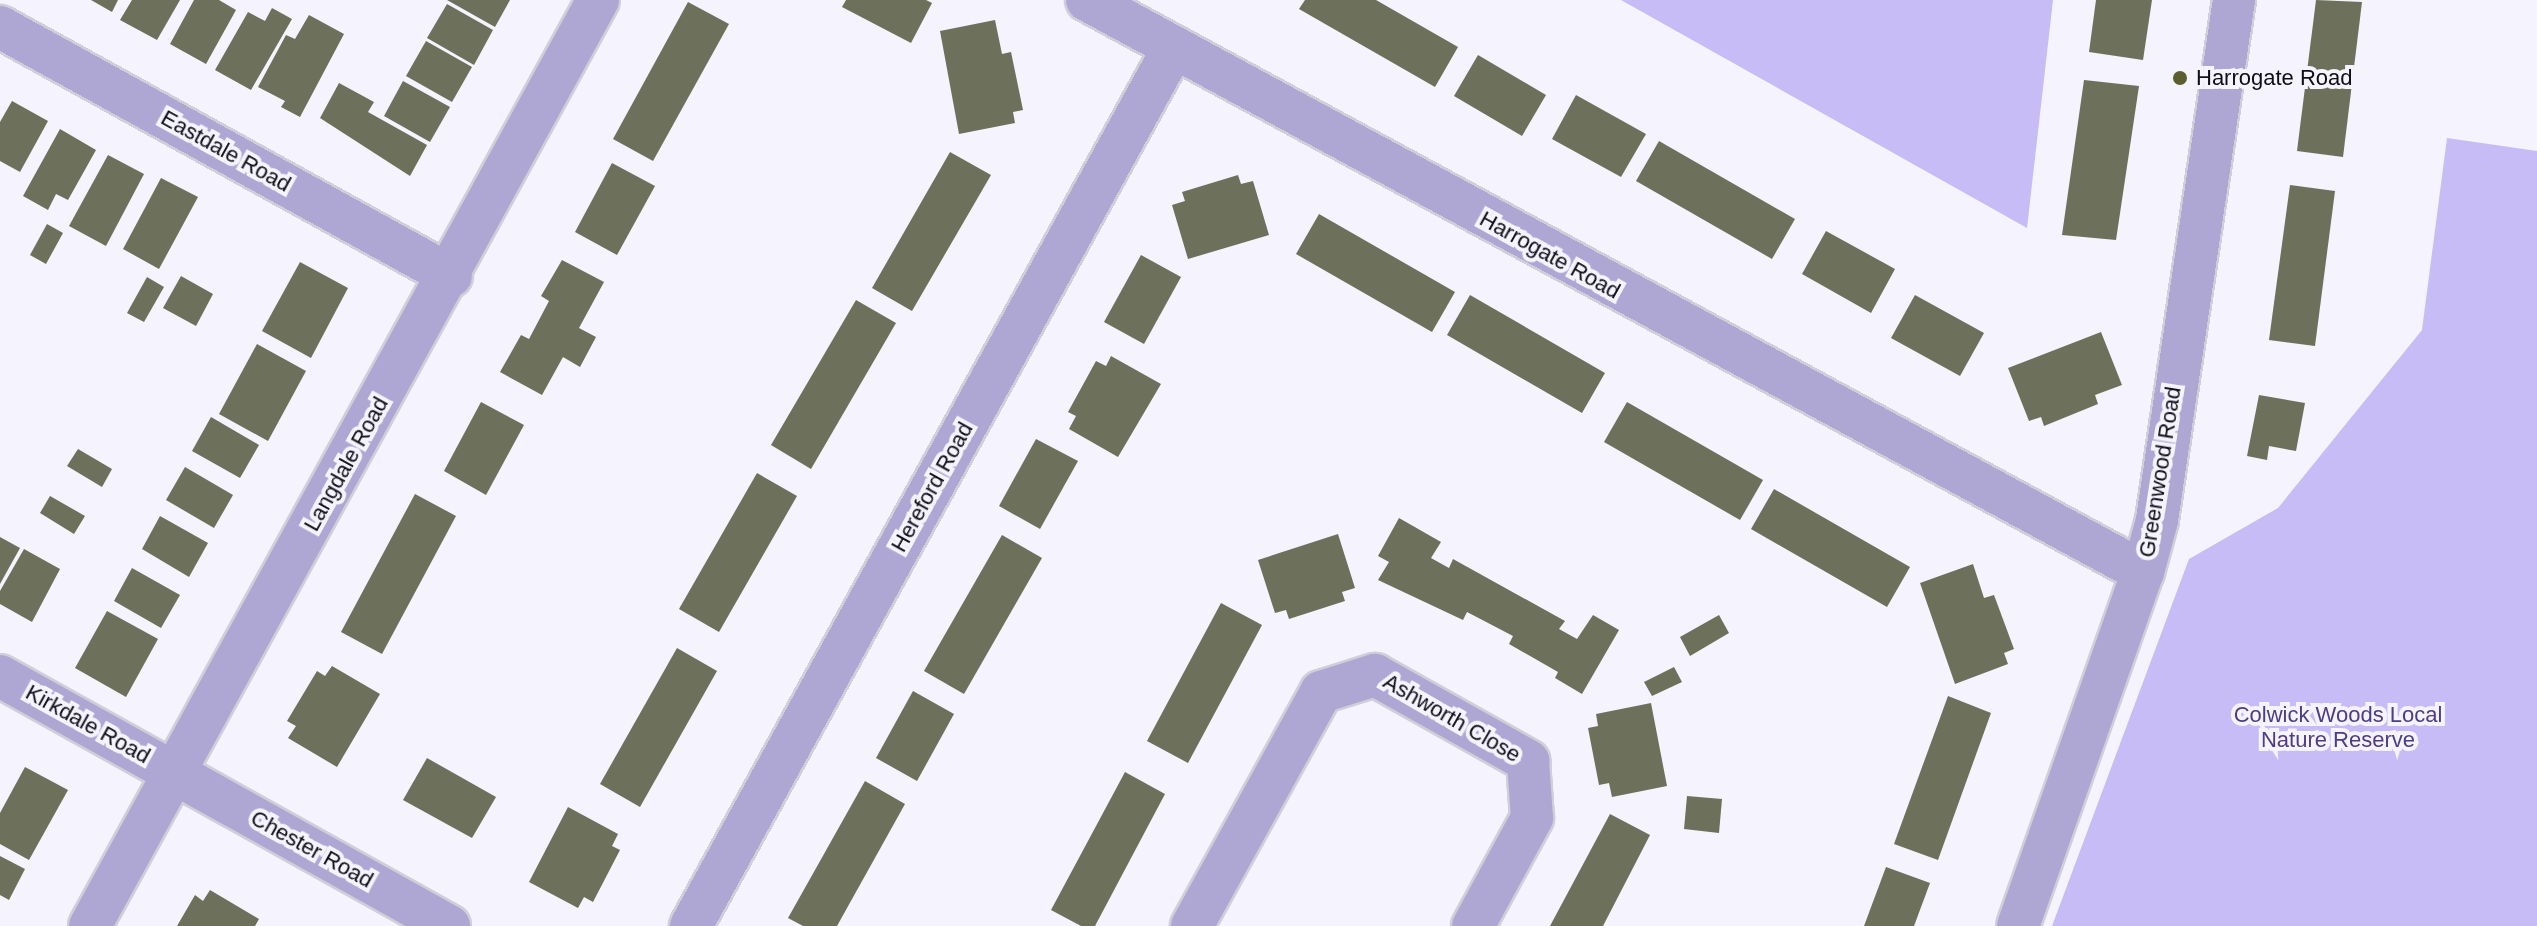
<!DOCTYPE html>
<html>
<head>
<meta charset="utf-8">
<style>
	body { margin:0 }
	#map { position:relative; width:2537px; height:926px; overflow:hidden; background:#f5f3fd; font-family:Arial,sans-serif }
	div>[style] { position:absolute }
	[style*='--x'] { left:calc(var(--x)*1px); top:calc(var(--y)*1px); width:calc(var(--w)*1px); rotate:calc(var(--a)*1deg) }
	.green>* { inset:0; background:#c7bcf5 }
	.building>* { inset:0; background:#6d705a }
	.roads { filter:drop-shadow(2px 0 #d0ced8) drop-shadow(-2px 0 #d0ced8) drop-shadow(0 2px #d0ced8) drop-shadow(0 -2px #d0ced8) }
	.minor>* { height:42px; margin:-21px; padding:0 21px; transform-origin:21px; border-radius:21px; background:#aea6d3 }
	.dots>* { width:22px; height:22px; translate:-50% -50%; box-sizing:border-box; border:4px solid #f5f3fd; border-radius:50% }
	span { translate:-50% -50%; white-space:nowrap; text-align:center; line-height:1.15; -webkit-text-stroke:8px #f5f3fd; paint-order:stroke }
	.poi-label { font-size:22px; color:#0f0d15 }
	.left { translate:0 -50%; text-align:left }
	.street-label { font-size:22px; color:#0f0d15 }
	.park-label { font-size:22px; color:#4f3d83 }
</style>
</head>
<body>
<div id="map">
	<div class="green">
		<i style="clip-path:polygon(1621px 0,2053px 0,2027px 228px)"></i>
		<i style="clip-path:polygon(2447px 138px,2537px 151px,2537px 926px,2052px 926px,2189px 559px,2278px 508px,2422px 330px)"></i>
	</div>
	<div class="building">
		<i style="clip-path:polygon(91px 0,118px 0,112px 12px)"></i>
		<i style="clip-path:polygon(132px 0,180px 0,157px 40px,120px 20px)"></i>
		<i style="clip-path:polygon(194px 0,219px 0,236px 10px,206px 64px,170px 44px)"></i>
		<i style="clip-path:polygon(447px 0,510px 0,495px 27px)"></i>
		<i style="clip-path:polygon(846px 0,926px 0,932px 3px,911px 43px,842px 7px)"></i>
		<i style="clip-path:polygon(1305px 0,1376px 0,1458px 47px,1435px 87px,1299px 9px)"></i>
		<i style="clip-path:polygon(2096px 0,2152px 0,2143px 60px,2089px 52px)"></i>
		<i style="clip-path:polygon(2316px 0,2362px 2px,2343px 157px,2297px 151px)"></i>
		<i style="clip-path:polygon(688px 2px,729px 24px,653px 161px,613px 139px)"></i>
		<i style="clip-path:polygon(447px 4px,493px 30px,474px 65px,427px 38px)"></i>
		<i style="clip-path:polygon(272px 8px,292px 19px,251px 90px,215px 70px,248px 12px,265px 21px)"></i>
		<i style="clip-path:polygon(309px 15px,344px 34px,300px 117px,281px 107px,285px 101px,258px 87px,286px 35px,295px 39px)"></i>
		<i style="clip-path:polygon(995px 20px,1002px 54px,1011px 52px,1023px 110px,1013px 112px,1015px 123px,959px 134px,940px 31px)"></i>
		<i style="clip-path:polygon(426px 41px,472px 67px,452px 102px,406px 76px)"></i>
		<i style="clip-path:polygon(1478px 55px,1546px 95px,1522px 136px,1454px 96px)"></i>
		<i style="clip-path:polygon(2084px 80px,2139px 86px,2116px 240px,2062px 235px)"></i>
		<i style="clip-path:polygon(403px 81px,450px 107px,430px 142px,384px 116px)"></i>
		<i style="clip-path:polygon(339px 83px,374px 102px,368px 112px,427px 145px,410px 176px,320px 118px)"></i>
		<i style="clip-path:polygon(1576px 95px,1646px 134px,1621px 177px,1552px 139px)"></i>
		<i style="clip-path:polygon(12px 101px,48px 121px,20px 172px,0 161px,0 122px)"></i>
		<i style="clip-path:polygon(60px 129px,96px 150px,68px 200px,56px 194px,48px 210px,23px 196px)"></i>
		<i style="clip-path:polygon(1659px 141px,1795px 219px,1772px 259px,1636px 181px)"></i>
		<i style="clip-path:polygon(950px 152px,991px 175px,912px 311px,872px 288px)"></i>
		<i style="clip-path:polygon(108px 155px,144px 174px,106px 246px,69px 226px)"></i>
		<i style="clip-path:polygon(612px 163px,655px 186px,617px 255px,575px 232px)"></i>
		<i style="clip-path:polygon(1238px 175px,1241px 184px,1253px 181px,1269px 235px,1188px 259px,1172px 205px,1185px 201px,1182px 192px)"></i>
		<i style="clip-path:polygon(161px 178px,198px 197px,159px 269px,123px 249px)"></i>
		<i style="clip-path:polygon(2290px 185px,2335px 191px,2315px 346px,2269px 340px)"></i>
		<i style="clip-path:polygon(1319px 214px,1455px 292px,1432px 332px,1296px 254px)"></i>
		<i style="clip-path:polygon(47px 224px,63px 233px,46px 264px,30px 255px)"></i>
		<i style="clip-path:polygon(1826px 231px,1895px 269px,1871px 313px,1802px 274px)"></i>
		<i style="clip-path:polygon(1141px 255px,1181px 277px,1144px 344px,1104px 322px)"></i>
		<i style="clip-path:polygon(562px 260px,604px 282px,579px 328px,596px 337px,580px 367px,563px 357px,542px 395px,500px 372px,521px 335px,529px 339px,549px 301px,541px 296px)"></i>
		<i style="clip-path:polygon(300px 262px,348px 288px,311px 358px,262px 331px)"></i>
		<i style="clip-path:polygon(181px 276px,213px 294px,196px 326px,163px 308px)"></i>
		<i style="clip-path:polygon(147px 277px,164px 287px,144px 322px,127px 313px)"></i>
		<i style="clip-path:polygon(1470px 295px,1605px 373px,1582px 413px,1447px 335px)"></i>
		<i style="clip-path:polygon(1915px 295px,1984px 333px,1960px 376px,1891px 338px)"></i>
		<i style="clip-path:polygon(856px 300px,896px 323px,811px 469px,771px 445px)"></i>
		<i style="clip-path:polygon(2101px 332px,2122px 385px,2095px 395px,2098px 404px,2044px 426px,2041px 417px,2029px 421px,2008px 368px)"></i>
		<i style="clip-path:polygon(257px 344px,306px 371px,268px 441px,219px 414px)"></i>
		<i style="clip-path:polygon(1111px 356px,1161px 384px,1118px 457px,1069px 429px,1076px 416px,1068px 412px,1096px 361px,1106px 366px)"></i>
		<i style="clip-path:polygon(2259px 395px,2305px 403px,2296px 451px,2269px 446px,2267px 460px,2247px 456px)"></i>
		<i style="clip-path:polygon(481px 402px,524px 425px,486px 495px,444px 471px)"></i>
		<i style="clip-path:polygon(1627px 402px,1763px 480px,1740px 520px,1604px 442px)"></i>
		<i style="clip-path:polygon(211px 417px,259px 445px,240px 478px,192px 451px)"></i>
		<i style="clip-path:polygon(1036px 439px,1078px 461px,1040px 529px,999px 506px)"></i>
		<i style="clip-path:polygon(78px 449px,112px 469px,102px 487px,67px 466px)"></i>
		<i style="clip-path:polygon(185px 467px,233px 495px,214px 528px,166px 500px)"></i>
		<i style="clip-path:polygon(757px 473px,797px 496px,719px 632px,679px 609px)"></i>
		<i style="clip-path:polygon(1774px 489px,1910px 567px,1887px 607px,1751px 529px)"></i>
		<i style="clip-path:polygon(415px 494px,456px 516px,382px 654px,341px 632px)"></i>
		<i style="clip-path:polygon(50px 496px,85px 516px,74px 534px,40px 513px)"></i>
		<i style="clip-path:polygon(160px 516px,208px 543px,189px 577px,142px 549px)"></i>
		<i style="clip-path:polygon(1399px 518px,1441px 542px,1431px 558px,1449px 568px,1453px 559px,1565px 621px,1559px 629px,1577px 639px,1593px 615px,1619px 630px,1582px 694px,1555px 678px,1558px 672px,1509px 644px,1513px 636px,1467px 612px,1463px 620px,1378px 580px,1389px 562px,1378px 556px)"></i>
		<i style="clip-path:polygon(1338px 534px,1355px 588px,1342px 592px,1345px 601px,1289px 619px,1286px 610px,1275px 613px,1258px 560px)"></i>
		<i style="clip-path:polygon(1002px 535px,1042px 558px,964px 694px,924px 671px)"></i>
		<i style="clip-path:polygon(0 537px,20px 548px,0 584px)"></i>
		<i style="clip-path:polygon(24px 549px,60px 569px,32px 622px,0 604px,0 591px)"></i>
		<i style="clip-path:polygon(1973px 564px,1984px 598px,1994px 595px,2014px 649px,2004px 653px,2008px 664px,1955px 684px,1920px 583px)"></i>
		<i style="clip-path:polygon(132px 568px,180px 595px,161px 628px,114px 601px)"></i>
		<i style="clip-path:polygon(1221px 603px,1262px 625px,1188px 763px,1147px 741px)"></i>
		<i style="clip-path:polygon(107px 611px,158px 639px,126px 697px,75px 668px)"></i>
		<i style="clip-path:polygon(1719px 615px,1729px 633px,1690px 656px,1680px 637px)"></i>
		<i style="clip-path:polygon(677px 648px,717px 671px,640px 807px,600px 784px)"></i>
		<i style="clip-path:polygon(332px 666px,380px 694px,337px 767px,288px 738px,296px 726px,287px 721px,317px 671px,325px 676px)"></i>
		<i style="clip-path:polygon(1674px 667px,1682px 682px,1652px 696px,1644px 682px)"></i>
		<i style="clip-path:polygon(913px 691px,954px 714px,917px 781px,876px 758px)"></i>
		<i style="clip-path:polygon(1948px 696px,1991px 713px,1938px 860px,1894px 844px)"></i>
		<i style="clip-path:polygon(1651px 703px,1667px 786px,1612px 797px,1609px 783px,1599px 785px,1588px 728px,1598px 726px,1596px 714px)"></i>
		<i style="clip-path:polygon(427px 758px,496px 797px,472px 838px,403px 800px)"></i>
		<i style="clip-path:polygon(25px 767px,68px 790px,29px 860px,0 844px,0 813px)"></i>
		<i style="clip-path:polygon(1125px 772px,1165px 794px,1095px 926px,1081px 926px,1051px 910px)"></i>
		<i style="clip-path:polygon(865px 781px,905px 804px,837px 926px,803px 926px,788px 918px)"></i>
		<i style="clip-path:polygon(1687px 796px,1722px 799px,1719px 833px,1684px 829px)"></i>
		<i style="clip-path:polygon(568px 807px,618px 834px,612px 846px,620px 850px,593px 902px,584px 897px,578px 908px,529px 882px)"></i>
		<i style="clip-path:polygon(1610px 814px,1650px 835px,1603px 926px,1550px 926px)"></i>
		<i style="clip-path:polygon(0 856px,25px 869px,9px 900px,0 895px)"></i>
		<i style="clip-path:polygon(1886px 867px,1930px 883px,1914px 926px,1864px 926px)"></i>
		<i style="clip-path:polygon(210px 890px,259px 919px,255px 926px,177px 926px,195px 895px,203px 901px)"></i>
	</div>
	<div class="roads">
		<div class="minor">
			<i style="--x:1087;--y:0;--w:1201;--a:28.44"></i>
			<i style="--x:0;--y:27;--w:515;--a:28.9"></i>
			<i style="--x:0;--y:676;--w:514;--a:29.11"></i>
			<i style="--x:90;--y:926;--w:1056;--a:-61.25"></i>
			<i style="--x:691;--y:926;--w:1003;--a:-61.21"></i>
			<i style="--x:1192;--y:926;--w:267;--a:-61.1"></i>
			<i style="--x:1321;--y:692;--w:57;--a:-17.5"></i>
			<i style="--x:1375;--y:675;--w:176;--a:29.3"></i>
			<i style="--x:1528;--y:761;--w:57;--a:86"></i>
			<i style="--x:1532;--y:818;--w:123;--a:118.6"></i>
			<i style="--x:2018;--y:926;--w:375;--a:-70.6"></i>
			<i style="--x:2143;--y:572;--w:54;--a:-74.9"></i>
			<i style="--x:2157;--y:520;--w:526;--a:-81.58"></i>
		</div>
	</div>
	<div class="dots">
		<i style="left:2180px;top:78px;background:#5c5f2d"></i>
	</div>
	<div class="poi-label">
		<span class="left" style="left:2196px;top:78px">Harrogate Road</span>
	</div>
	<div class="street-label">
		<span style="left:226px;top:151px;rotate:29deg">Eastdale Road</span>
		<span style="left:1550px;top:255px;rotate:29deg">Harrogate Road</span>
		<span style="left:346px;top:464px;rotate:-61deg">Langdale Road</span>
		<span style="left:2160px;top:472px;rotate:-81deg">Greenwood Road</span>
		<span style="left:932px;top:487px;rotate:-61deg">Hereford Road</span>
		<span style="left:1452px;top:718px;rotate:30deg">Ashworth Close</span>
		<span style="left:88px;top:724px;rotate:29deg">Kirkdale Road</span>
		<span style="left:312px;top:849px;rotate:29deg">Chester Road</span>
	</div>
	<div class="park-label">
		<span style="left:2338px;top:727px">Colwick Woods Local<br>Nature Reserve</span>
	</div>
</div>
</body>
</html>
